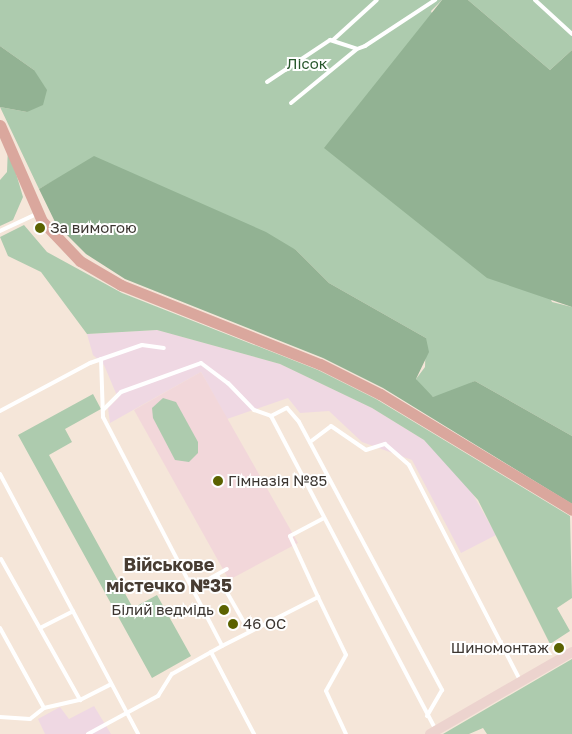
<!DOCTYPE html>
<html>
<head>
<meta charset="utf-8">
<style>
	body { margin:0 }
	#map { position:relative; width:572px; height:734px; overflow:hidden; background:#f5e6d9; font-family:"Golos Text",sans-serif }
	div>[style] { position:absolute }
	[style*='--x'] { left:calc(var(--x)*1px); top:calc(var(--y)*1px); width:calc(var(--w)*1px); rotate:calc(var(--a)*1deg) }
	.industrial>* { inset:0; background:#efd8e3 }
	.education>* { inset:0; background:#f2d7da }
	.green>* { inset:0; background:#adcbae }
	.forest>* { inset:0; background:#92b293 }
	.lane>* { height:4px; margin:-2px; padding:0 2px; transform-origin:2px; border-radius:2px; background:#fff }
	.secondary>* { height:10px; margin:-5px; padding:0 5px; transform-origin:5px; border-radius:5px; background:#ecd3ce }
	.primary>* { height:11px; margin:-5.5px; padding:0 5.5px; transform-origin:5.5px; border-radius:5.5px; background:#daa79d }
	.dots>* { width:14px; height:14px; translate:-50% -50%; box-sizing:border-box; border:2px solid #fff; border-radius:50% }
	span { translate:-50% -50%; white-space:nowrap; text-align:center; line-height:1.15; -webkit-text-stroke:4px #fff; paint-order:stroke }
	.park-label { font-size:15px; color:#27562b }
	.poi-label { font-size:15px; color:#3c3631 }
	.left { translate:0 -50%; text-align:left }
	.right { translate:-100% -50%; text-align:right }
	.quarter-label { font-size:18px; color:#473c32; font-weight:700 }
</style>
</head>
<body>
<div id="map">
	<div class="industrial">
		<i style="clip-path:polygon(157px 330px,280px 364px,372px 408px,424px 440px,465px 480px,496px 535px,461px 553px,412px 460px,362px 442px,329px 411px,300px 413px,288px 398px,227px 419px,201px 372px,110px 423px,108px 408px,118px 398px,104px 365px,93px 355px,87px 334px)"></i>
		<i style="clip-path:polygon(94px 706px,111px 734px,45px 734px,38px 719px,60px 707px,69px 719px)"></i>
	</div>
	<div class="education">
		<i style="clip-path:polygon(201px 372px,298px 543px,229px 580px,134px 410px)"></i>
	</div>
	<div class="green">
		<i style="clip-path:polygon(0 0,442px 0,431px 11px,552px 302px,572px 307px,572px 436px,475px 381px,445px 396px,433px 397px,423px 391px,416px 379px,425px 367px,426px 338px,329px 283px,296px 250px,73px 170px,39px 189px,0 107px,27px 112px,34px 70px,0 46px)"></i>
		<i style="clip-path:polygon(468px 0,572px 0,572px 50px,550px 70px)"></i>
		<i style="clip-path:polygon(8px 146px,23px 197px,13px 220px,0 226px,0 180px,7px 172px)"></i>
		<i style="clip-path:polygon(24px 225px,47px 252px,122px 293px,318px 370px,376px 399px,570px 516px,572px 598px,557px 608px,570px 631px,550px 644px,478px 500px,424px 440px,372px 408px,280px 364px,157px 330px,87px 334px,41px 272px,8px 256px,0 237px)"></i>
		<i style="clip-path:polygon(93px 394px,101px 409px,65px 429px,72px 442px,49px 455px,133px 608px,157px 595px,191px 656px,152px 678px,18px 435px)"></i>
		<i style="clip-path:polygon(163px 398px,176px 402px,198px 442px,198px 453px,189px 462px,175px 460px,153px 418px,152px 408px)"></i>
		<i style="clip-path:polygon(572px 659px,572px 734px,487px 734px,483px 728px,469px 734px,443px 734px)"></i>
	</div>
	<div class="forest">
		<i style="clip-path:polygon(442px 0,468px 0,550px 70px,572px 50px,572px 307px,487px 278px,324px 148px)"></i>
		<i style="clip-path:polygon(0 46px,34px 70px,47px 90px,43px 105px,27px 112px,0 107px)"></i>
		<i style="clip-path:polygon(94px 156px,266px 232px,296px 250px,329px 283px,426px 338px,429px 352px,416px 379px,433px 397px,475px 381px,572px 436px,572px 504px,383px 388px,323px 358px,125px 279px,86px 254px,56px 224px,39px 189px)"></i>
	</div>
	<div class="lane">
		<i style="--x:535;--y:0;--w:50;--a:42.6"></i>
		<i style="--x:333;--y:40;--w:59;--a:-42.3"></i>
		<i style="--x:267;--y:82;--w:76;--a:-33.7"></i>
		<i style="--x:330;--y:40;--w:28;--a:18"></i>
		<i style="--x:357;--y:49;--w:9;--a:-21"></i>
		<i style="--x:365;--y:46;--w:84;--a:-33.3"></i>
		<i style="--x:291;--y:103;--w:85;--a:-39.3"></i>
		<i style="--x:0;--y:231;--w:40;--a:-25"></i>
		<i style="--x:101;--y:359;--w:58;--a:88"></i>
		<i style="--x:103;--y:417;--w:258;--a:62.5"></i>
		<i style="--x:222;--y:646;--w:13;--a:151"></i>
		<i style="--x:211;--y:652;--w:93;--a:62.3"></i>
		<i style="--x:103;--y:410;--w:25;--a:-45"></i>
		<i style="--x:121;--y:392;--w:85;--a:-19.9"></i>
		<i style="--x:201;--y:363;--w:34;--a:37"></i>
		<i style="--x:228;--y:383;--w:37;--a:46"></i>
		<i style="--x:254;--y:410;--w:18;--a:19"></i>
		<i style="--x:271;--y:416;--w:353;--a:62.3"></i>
		<i style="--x:0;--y:411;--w:102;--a:-28.1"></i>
		<i style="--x:90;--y:363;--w:55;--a:-19.1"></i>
		<i style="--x:142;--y:345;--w:22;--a:8"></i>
		<i style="--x:271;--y:416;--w:18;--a:-27"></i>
		<i style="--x:287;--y:408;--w:18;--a:49"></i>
		<i style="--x:299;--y:422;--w:304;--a:61.9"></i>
		<i style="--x:442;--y:690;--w:30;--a:120"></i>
		<i style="--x:310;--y:442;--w:26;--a:-37"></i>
		<i style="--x:331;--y:426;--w:42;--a:34.4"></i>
		<i style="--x:366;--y:450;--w:20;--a:-18"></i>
		<i style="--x:385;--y:444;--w:32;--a:41"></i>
		<i style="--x:409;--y:465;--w:242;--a:62.7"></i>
		<i style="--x:0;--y:474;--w:294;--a:62"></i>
		<i style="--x:1;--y:559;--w:162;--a:60.7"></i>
		<i style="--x:217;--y:575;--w:64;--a:60.3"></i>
		<i style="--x:191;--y:589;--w:41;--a:-29.1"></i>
		<i style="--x:318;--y:597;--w:64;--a:64.2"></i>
		<i style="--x:346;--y:655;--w:41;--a:119.1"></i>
		<i style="--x:326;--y:691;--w:47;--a:65.1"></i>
		<i style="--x:0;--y:628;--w:91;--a:61.2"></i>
		<i style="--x:40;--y:628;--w:37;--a:-27"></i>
		<i style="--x:222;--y:646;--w:108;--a:-27"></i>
		<i style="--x:318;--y:597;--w:67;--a:-114.7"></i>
		<i style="--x:290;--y:536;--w:38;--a:-28"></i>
		<i style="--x:0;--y:717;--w:30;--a:4"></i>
		<i style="--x:30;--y:719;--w:18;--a:-38"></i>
		<i style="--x:44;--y:708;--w:37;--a:-13"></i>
		<i style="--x:80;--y:700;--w:35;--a:-27"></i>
		<i style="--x:88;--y:734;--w:80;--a:-28.5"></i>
		<i style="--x:158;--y:696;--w:26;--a:-58"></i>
		<i style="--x:172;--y:674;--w:45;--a:-29.4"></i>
	</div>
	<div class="secondary">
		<i style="--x:430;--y:734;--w:164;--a:-30"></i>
	</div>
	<div class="primary">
		<i style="--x:0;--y:125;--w:105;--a:66.4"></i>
		<i style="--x:42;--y:221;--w:55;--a:46.5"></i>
		<i style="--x:80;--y:261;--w:48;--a:30.3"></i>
		<i style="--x:121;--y:285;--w:214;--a:21.7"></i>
		<i style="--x:320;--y:364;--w:67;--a:26.6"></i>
		<i style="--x:380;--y:394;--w:224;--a:31.1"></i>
	</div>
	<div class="dots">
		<i style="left:40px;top:228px;background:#5b6200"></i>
		<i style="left:218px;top:481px;background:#5b6200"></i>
		<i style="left:224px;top:610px;background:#5b6200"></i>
		<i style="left:233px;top:624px;background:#5b6200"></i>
		<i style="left:559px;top:648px;background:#5b6200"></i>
	</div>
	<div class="park-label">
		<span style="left:307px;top:64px">Лісок</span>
	</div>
	<div class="poi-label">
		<span class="left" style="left:50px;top:228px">За вимогою</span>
		<span class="left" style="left:228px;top:481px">Гімназія №85</span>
		<span class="right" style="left:214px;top:610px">Білий ведмідь</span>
		<span class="left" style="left:243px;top:624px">46 ОС</span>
		<span class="right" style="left:549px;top:648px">Шиномонтаж</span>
	</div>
	<div class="quarter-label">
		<span style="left:169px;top:575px">Військове<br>містечко №35</span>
	</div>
</div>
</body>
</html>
